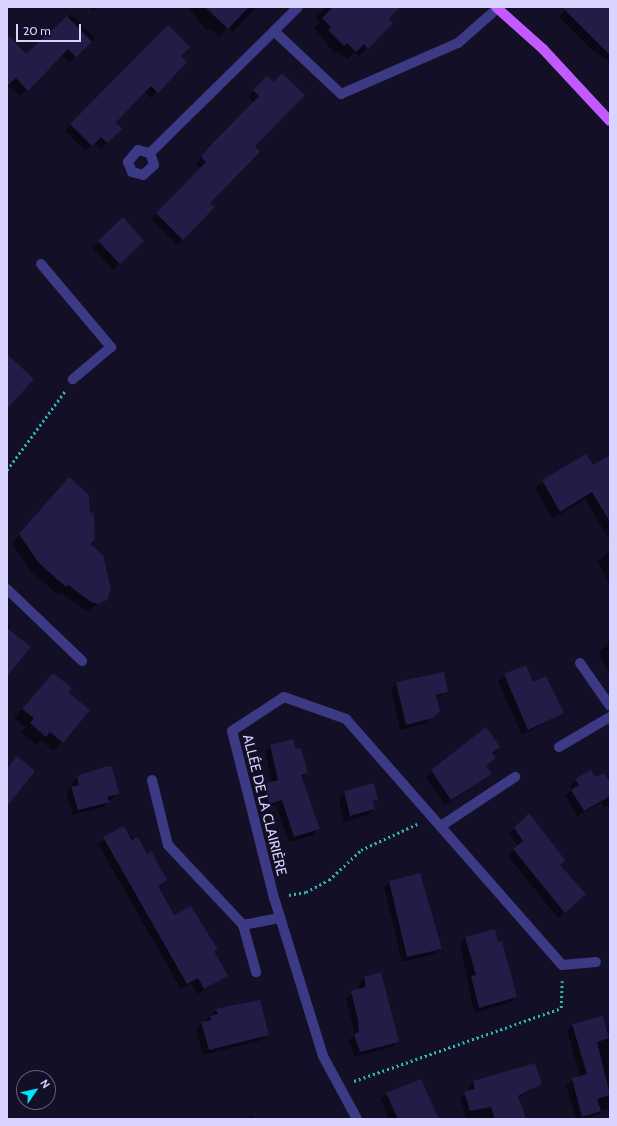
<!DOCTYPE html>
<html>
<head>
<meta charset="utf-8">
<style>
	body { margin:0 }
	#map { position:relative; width:617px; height:1126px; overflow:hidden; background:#130f26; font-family:Cabin,sans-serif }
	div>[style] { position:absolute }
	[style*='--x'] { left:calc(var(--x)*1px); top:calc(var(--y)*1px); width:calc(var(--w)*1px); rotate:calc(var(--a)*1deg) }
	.shadow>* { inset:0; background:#0007 }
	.building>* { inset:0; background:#241b47 }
	.path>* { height:2.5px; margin-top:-1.25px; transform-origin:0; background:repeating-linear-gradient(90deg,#2fb8b0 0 2px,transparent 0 5px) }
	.minor>* { height:10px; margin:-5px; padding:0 5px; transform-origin:5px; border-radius:5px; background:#3d3a85 }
	.major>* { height:10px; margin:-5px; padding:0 5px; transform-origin:5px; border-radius:5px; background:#c25bff }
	span { translate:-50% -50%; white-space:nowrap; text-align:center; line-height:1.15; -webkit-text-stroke:3.5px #130f26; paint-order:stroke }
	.street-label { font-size:14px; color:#d9d4ff }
	.frame { position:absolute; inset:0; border:8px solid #d9d4ff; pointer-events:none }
	.north { position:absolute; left:16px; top:1070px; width:40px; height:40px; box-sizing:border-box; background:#130f26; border:1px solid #625e7d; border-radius:50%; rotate:56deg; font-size:11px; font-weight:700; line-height:16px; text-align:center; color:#d9d4ff }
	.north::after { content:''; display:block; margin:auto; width:14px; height:18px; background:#00e5ff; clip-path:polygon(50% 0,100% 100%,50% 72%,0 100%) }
	.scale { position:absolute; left:16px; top:24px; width:65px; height:18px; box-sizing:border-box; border:2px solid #d9d4ff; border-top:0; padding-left:5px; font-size:12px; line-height:14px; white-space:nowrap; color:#d9d4ff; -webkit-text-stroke:3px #130f26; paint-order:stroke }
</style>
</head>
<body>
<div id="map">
	<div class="shadow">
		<i style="clip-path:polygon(89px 7px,98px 7px,93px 11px)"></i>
		<i style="clip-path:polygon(188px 7px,257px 7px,233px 32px,228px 28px,219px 37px,210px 28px,207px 31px)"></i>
		<i style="clip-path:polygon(326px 7px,392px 7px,387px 19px,392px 23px,359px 56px,355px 52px,347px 59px,338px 51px,335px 54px,314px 28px,320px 21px,316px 17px)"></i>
		<i style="clip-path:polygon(568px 7px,610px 7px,610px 62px,594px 52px,559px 17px)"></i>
		<i style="clip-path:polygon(71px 14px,95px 38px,69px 62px,62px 55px,21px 96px,7px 85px,7px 45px,26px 56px)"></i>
		<i style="clip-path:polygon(168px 26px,180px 56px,186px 62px,151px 98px,145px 92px,114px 122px,120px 129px,101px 149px,94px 142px,86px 151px,65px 131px)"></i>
		<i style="clip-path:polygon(267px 77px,274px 83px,253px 146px,209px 203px,214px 208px,177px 245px,151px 219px,201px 169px,196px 164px,203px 154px,254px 103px,248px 97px)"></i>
		<i style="clip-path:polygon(123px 219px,143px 241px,113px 270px,93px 248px)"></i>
		<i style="clip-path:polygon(610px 457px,610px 541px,585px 499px,553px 519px,535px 488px,543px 481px,593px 467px)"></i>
		<i style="clip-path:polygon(62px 486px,88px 495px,95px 527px,89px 544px,106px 599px,87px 611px,60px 592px,58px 595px,31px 571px,12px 543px)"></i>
		<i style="clip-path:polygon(610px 550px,610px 587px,598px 561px)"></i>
		<i style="clip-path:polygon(7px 623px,10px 626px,7px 674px)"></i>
		<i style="clip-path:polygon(610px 642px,610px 676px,599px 652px)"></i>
		<i style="clip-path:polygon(525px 667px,532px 683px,563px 712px,522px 735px,498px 681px)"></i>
		<i style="clip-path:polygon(45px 683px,67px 692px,62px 742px,53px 751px,41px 740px,36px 745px,21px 733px,26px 728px,14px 718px)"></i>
		<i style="clip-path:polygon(397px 683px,447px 692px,436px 699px,439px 711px,427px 723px,400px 730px,391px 689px)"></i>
		<i style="clip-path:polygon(271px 746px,295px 750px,307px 772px,301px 778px,318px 829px,313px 835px,289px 842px,276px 805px,264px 809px,259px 790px,272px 783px,265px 752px)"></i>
		<i style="clip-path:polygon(499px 747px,485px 766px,491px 774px,445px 805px,426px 777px,432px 771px)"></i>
		<i style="clip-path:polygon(78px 776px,118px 793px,103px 807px,73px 815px,66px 793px)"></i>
		<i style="clip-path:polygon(610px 778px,610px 804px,604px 808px,601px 803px,577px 816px,565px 796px,572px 790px,570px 786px,576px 780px)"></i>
		<i style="clip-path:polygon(345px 792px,377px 799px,373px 803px,374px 809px,368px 815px,344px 822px,339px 798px)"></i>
		<i style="clip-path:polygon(529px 814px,579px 899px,558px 918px,508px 856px,518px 846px,509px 834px)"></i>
		<i style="clip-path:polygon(124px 827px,166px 880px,158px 887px,173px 917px,217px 949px,214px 953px,226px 976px,198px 994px,192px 983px,181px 989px,98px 844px)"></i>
		<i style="clip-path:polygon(390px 882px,440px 949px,435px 954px,402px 962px,384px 887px)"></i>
		<i style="clip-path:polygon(465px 938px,497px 943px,516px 997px,511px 1002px,474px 1013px,460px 943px)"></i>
		<i style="clip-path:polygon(364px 978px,398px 1042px,392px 1047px,354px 1057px,349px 1040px,354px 1036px,353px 1026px,346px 998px,360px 990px,359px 984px)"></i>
		<i style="clip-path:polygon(259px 1001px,268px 1034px,262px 1040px,203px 1055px,196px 1029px,202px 1023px,216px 1010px)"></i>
		<i style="clip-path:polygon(573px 1025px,610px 1029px,610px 1108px,586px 1119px,576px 1119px,566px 1085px,580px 1077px,567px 1030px)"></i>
		<i style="clip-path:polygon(535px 1064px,541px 1084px,518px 1098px,525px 1119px,466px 1119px,460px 1098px,470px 1092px,468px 1087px,473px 1082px)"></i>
		<i style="clip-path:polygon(387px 1094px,438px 1119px,389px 1119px,381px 1099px)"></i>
		<i style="clip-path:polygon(252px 1115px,254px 1119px,245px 1119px)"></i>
	</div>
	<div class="building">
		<i style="clip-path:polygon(205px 7px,249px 7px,228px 29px)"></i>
		<i style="clip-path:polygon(333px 7px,400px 7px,389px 19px,393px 23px,368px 49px,364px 44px,356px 52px,347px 43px,344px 46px,328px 30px,331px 27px,322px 18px)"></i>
		<i style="clip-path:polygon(562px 7px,610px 7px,610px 55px)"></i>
		<i style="clip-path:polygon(67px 16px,92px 42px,76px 57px,68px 49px,28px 91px,16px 78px,7px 86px,7px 34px,26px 54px)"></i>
		<i style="clip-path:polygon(168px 25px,190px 47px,181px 56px,187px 62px,158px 93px,151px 86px,124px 114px,116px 122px,122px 129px,107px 143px,101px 137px,92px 146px,70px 124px)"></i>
		<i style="clip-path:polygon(282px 73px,305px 95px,255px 146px,260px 152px,210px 203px,215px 207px,183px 240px,156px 213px,206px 162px,201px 157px,209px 147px,259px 96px,253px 90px,267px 76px,274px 82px)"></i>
		<i style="clip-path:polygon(123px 217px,144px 241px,120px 264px,98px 241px)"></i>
		<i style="clip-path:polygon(7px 354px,34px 379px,7px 409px)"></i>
		<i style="clip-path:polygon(586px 454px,593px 465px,610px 455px,610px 522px,592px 492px,560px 512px,542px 480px)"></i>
		<i style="clip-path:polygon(69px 477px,89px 495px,90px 511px,94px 514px,95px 539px,90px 544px,103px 555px,111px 589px,107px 600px,99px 604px,91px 602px,68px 585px,66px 587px,38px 562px,19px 534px)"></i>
		<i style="clip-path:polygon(7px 628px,31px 647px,7px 676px)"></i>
		<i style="clip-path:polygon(526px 665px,533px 682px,546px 676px,564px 713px,528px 730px,504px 674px)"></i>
		<i style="clip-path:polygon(444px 672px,448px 692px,436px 695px,440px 711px,433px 718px,406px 725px,396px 682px)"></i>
		<i style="clip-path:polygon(53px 673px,72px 688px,68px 692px,90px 710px,63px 743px,50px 732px,46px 737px,30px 723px,34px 718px,22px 709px)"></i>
		<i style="clip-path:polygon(486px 727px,500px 747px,492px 753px,496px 758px,486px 765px,492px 774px,451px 800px,431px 770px)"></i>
		<i style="clip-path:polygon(293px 739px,296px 749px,301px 748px,308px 773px,301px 775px,320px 829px,294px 837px,282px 800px,269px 804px,264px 784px,278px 780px,270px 745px)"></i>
		<i style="clip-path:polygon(17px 756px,35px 771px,7px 806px,7px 769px)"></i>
		<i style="clip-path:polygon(107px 766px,112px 767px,119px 794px,107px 797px,110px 802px,78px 810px,71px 787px,79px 785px,77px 776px)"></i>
		<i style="clip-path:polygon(591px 770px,595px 777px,604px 773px,610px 782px,610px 796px,584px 811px,571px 790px,579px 785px,575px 779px)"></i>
		<i style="clip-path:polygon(374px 783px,378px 800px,373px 801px,375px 809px,350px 816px,344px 791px)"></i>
		<i style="clip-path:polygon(529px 813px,565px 860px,560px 865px,586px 894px,565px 913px,513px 849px,523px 841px,514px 828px)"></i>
		<i style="clip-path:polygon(124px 826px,132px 840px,138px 837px,147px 854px,151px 851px,167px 880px,158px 886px,174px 915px,191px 906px,218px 950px,214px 951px,228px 976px,204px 989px,198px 978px,187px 984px,103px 837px)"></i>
		<i style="clip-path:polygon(420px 873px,442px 949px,407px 957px,389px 881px)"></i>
		<i style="clip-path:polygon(495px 929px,498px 942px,502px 941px,517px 997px,479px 1008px,471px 976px,476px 975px,465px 937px)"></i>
		<i style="clip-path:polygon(381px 972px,399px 1042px,360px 1052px,354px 1034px,359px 1032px,358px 1020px,351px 991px,366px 987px,364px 977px)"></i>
		<i style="clip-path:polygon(260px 1000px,269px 1035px,209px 1050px,201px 1022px,211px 1020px,210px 1016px,218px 1014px,215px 1009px)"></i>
		<i style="clip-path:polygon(603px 1016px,609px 1038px,597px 1042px,610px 1095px,597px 1099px,601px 1111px,582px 1117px,572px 1078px,587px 1074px,572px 1024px)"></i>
		<i style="clip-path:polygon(535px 1063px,542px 1084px,518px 1096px,526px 1119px,495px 1119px,491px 1107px,470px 1111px,464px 1092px,475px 1089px,473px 1081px)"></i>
		<i style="clip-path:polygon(421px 1079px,439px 1119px,398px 1119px,386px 1093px)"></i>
	</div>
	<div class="path">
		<i style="--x:7;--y:470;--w:98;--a:-53.7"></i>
		<i style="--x:289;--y:895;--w:17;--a:-10"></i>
		<i style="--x:306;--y:892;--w:26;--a:-28"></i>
		<i style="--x:329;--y:880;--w:44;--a:-43.2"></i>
		<i style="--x:361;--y:850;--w:62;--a:-24.9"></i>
		<i style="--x:354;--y:1081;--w:219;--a:-19.4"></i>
		<i style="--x:561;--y:1008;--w:27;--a:-88"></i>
	</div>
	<div class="minor">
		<i style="--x:274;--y:31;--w:34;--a:-45"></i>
		<i style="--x:150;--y:153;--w:12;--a:-166"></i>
		<i style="--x:138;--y:150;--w:16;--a:130"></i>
		<i style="--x:128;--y:162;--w:11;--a:68"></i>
		<i style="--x:132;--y:172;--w:11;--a:15"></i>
		<i style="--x:143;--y:175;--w:15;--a:-42"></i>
		<i style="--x:154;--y:165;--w:13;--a:-108"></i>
		<i style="--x:150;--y:153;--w:174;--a:-44.5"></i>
		<i style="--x:274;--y:31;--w:92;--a:43.2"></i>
		<i style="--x:341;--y:94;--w:128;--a:-23.6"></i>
		<i style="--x:458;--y:43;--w:53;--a:-41.2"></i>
		<i style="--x:41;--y:264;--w:109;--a:49.9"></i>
		<i style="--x:111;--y:347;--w:50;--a:139.9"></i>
		<i style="--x:7;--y:589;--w:104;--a:43.8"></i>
		<i style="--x:580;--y:663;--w:52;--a:55.1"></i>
		<i style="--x:559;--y:747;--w:59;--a:-30.5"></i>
		<i style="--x:152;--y:780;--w:67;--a:76.2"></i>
		<i style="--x:168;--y:845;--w:110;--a:46.8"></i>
		<i style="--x:243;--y:925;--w:38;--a:-11"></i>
		<i style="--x:441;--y:826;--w:89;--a:-33.5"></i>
		<i style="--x:243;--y:925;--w:49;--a:74.5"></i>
		<i style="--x:357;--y:1119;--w:72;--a:-118.4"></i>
		<i style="--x:323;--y:1056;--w:165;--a:-107.2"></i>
		<i style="--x:274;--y:898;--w:172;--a:-104.1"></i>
		<i style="--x:232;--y:731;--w:62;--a:-33.2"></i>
		<i style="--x:284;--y:697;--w:66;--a:19.5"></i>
		<i style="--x:346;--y:719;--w:327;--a:48.7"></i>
		<i style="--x:562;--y:965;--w:34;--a:-5"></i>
	</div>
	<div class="major">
		<i style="--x:496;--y:7;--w:63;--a:41.8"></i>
		<i style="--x:543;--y:49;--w:98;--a:47.1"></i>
	</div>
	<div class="street-label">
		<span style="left:265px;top:805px;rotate:76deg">ALLÉE DE LA CLAIRIÈRE</span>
	</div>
	<div class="frame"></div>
	<div class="north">N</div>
	<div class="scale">20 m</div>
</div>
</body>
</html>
